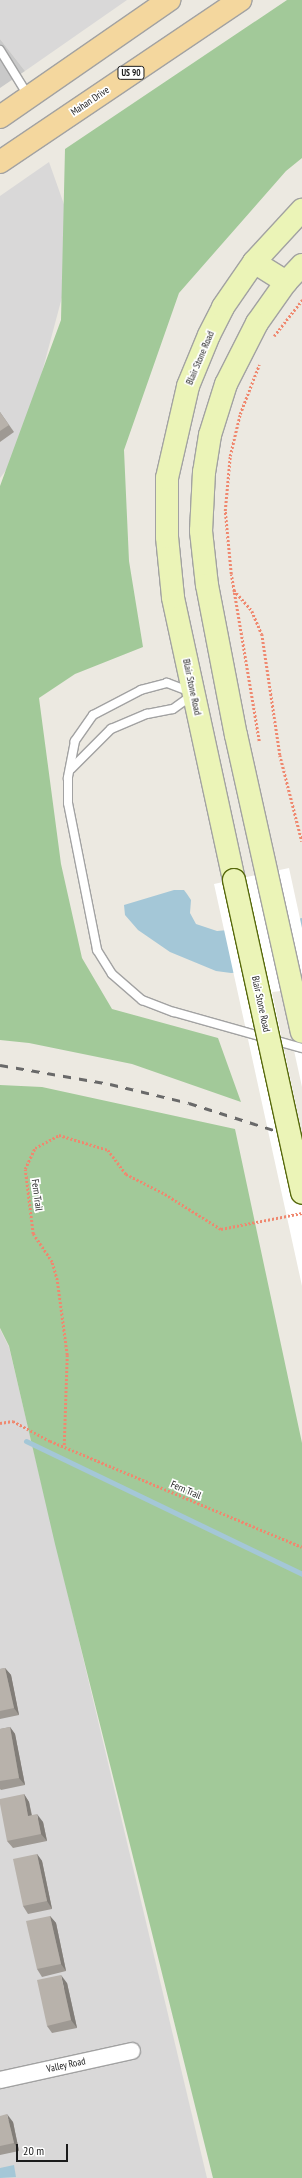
<!DOCTYPE html>
<html>
<head>
<meta charset="utf-8">
<style>
	body { margin:0 }
	#map { position:relative; width:302px; height:2178px; overflow:hidden; background:#ece9e1; font-family:"PT Sans Narrow",sans-serif }
	div>[style] { position:absolute }
	[style*='--x'] { left:calc(var(--x)*1px); top:calc(var(--y)*1px); width:calc(var(--w)*1px); rotate:calc(var(--a)*1deg) }
	.residential>* { inset:0; background:#d9d8d8 }
	.religious>* { inset:0; background:#c9c9c9 }
	.forest>* { inset:0; background:#a2c999 }
	.water>* { inset:0; background:#a4c7d7 }
	.pier>* { inset:0; background:#fff }
	.stream>* { height:5px; margin:-2.5px; padding:0 2.5px; transform-origin:2.5px; border-radius:2.5px; background:#a4c7d7 }
	.path>* { height:2.5px; margin-top:-1.25px; transform-origin:0; background:repeating-linear-gradient(90deg,#ef886f 0 2px,transparent 0 4px) }
	.roads { filter:drop-shadow(1px 0 #a2a2a2) drop-shadow(-1px 0 #a2a2a2) drop-shadow(0 1px #a2a2a2) drop-shadow(0 -1px #a2a2a2) }
	.lane>* { height:8px; margin:-4px; padding:0 4px; transform-origin:4px; border-radius:4px; background:#fff }
	.street>* { height:16px; margin:-8px; padding:0 8px; transform-origin:8px; border-radius:8px; background:#fff }
	.secondary>* { height:22px; margin:-11px; padding:0 11px; transform-origin:11px; border-radius:11px; background:#ebf4b7 }
	.primary>* { height:22px; margin:-11px; padding:0 11px; transform-origin:11px; border-radius:11px; background:#f4d79e }
	.rail>* { height:3px; margin-top:-1.5px; transform-origin:0; background:repeating-linear-gradient(90deg,#696969 0 8px,transparent 0 16px) }
	.bridges { filter:drop-shadow(1px 0 #56680c) drop-shadow(-1px 0 #56680c) drop-shadow(0 1px #56680c) drop-shadow(0 -1px #56680c) }
	.secondary-bridge>* { height:22px; margin:-11px; padding:0 11px; transform-origin:11px; border-radius:11px; background:#ebf4b7 }
	.wall>* { inset:0; background:#9e9993 }
	.shaded-wall>* { inset:0; background:#817d78 }
	.building>* { inset:0; background:#b8b2ab }
	span { translate:-50% -50%; white-space:nowrap; text-align:center; line-height:1.15; -webkit-text-stroke:3.5px #fff; paint-order:stroke }
	.shield-label span { padding:1px 3px; background:#fff; border:1px solid; border-radius:3px; -webkit-text-stroke-width:0 }
	.shield-label { font-size:9px; color:#1b1b1b; font-weight:700 }
	.street-label { font-size:10px; color:#1b1b1b }
	.scale { position:absolute; left:16px; top:2144px; width:52px; height:18px; box-sizing:border-box; border:2px solid #1b1b1b; border-top:0; padding-left:5px; font-size:12px; line-height:14px; white-space:nowrap; color:#1b1b1b; -webkit-text-stroke:3px #fff; paint-order:stroke }
</style>
</head>
<body>
<div id="map">
	<div class="residential">
		<i style="clip-path:polygon(0 0,127px 0,25px 71px,0 39px)"></i>
		<i style="clip-path:polygon(49px 162px,77px 241px,21px 451px,0 478px,0 196px)"></i>
		<i style="clip-path:polygon(0 1329px,9px 1347px,207px 2178px,0 2178px)"></i>
	</div>
	<div class="religious">
		<i style="clip-path:polygon(0 39px,25px 71px,0 88px)"></i>
	</div>
	<div class="forest">
		<i style="clip-path:polygon(287px 0,302px 0,302px 158px,286px 171px,179px 293px,124px 450px,129px 561px,143px 647px,75px 674px,39px 698px,61px 864px,82px 958px,112px 1009px,218px 1038px,241px 1102px,132px 1064px,29px 1043px,0 1040px,0 486px,61px 320px,65px 149px)"></i>
		<i style="clip-path:polygon(0 1085px,42px 1087px,235px 1129px,302px 1443px,302px 2178px,213px 2178px,55px 1544px,9px 1346px,0 1328px)"></i>
	</div>
	<div class="water">
		<i style="clip-path:polygon(174px 890px,184px 890px,187px 894px,191px 900px,190px 913px,196px 924px,217px 931px,262px 927px,302px 918px,302px 964px,272px 971px,231px 973px,216px 971px,170px 952px,138px 930px,125px 915px,124px 905px)"></i>
		<i style="clip-path:polygon(14px 2165px,16px 2177px,0 2178px,0 2168px)"></i>
	</div>
	<div class="pier">
		<i style="clip-path:polygon(289px 868px,302px 928px,302px 1087px,281px 991px,272px 992px,302px 1134px,302px 1286px,214px 884px)"></i>
	</div>
	<div class="stream">
		<i style="--x:26;--y:1441;--w:306;--a:25.7"></i>
	</div>
	<div class="path">
		<i style="--x:274;--y:336;--w:46;--a:-52.1"></i>
		<i style="--x:234;--y:590;--w:28;--a:49"></i>
		<i style="--x:252;--y:611;--w:25;--a:67"></i>
		<i style="--x:262;--y:634;--w:122;--a:81.5"></i>
		<i style="--x:280;--y:755;--w:89;--a:75.7"></i>
		<i style="--x:259;--y:741;--w:169;--a:-99.5"></i>
		<i style="--x:231;--y:574;--w:63;--a:-95.4"></i>
		<i style="--x:225;--y:511;--w:55;--a:-84.8"></i>
		<i style="--x:230;--y:456;--w:43;--a:-76.6"></i>
		<i style="--x:240;--y:414;--w:53;--a:-68.8"></i>
		<i style="--x:0;--y:1423;--w:13;--a:-9"></i>
		<i style="--x:13;--y:1421;--w:42;--a:28.4"></i>
		<i style="--x:50;--y:1441;--w:273;--a:22.8"></i>
		<i style="--x:64;--y:1445;--w:90;--a:-88.1"></i>
		<i style="--x:67;--y:1355;--w:76;--a:-97.6"></i>
		<i style="--x:57;--y:1280;--w:19;--a:-106"></i>
		<i style="--x:52;--y:1262;--w:34;--a:-124"></i>
		<i style="--x:33;--y:1234;--w:65;--a:-97"></i>
		<i style="--x:25;--y:1169;--w:23;--a:-65"></i>
		<i style="--x:35;--y:1148;--w:27;--a:-28"></i>
		<i style="--x:59;--y:1135;--w:51;--a:17"></i>
		<i style="--x:108;--y:1150;--w:30;--a:53"></i>
		<i style="--x:126;--y:1174;--w:44;--a:27.1"></i>
		<i style="--x:165;--y:1194;--w:66;--a:32"></i>
		<i style="--x:221;--y:1229;--w:83;--a:-11.2"></i>
	</div>
	<div class="roads">
		<div class="lane">
			<i style="--x:0;--y:50;--w:55;--a:58.3"></i>
			<i style="--x:191;--y:692;--w:26;--a:-159"></i>
			<i style="--x:167;--y:683;--w:27;--a:165"></i>
			<i style="--x:141;--y:690;--w:54;--a:152.5"></i>
			<i style="--x:93;--y:715;--w:32;--a:125"></i>
			<i style="--x:75;--y:741;--w:38;--a:101"></i>
			<i style="--x:68;--y:778;--w:25;--a:90"></i>
			<i style="--x:68;--y:803;--w:150;--a:78.8"></i>
			<i style="--x:97;--y:950;--w:28;--a:58"></i>
			<i style="--x:112;--y:974;--w:40;--a:41"></i>
			<i style="--x:142;--y:1000;--w:34;--a:21"></i>
			<i style="--x:174;--y:1012;--w:133;--a:15.7"></i>
			<i style="--x:71;--y:769;--w:57;--a:-45"></i>
			<i style="--x:111;--y:729;--w:39;--a:-23"></i>
			<i style="--x:147;--y:714;--w:26;--a:-11"></i>
			<i style="--x:173;--y:709;--w:24;--a:-36"></i>
		</div>
		<div class="street">
			<i style="--x:0;--y:2080;--w:135;--a:-12.4"></i>
		</div>
		<div class="secondary">
			<i style="--x:254;--y:262;--w:38;--a:32"></i>
			<i style="--x:302;--y:265;--w:23;--a:133"></i>
			<i style="--x:286;--y:282;--w:50;--a:125.3"></i>
			<i style="--x:257;--y:323;--w:68;--a:116.9"></i>
			<i style="--x:226;--y:384;--w:53;--a:107.4"></i>
			<i style="--x:210;--y:435;--w:37;--a:99"></i>
			<i style="--x:204;--y:472;--w:59;--a:92.9"></i>
			<i style="--x:201;--y:531;--w:54;--a:83.7"></i>
			<i style="--x:207;--y:585;--w:153;--a:79.1"></i>
			<i style="--x:236;--y:735;--w:304;--a:77.5"></i>
			<i style="--x:234;--y:880;--w:289;--a:-102.2"></i>
			<i style="--x:173;--y:597;--w:60;--a:-95.7"></i>
			<i style="--x:167;--y:537;--w:59;--a:-90"></i>
			<i style="--x:167;--y:478;--w:94;--a:-77.1"></i>
			<i style="--x:188;--y:386;--w:55;--a:-67.6"></i>
			<i style="--x:209;--y:335;--w:31;--a:-63"></i>
			<i style="--x:223;--y:307;--w:55;--a:-55.4"></i>
			<i style="--x:254;--y:262;--w:71;--a:-47.3"></i>
		</div>
		<div class="primary">
			<i style="--x:0;--y:117;--w:206;--a:-34.7"></i>
			<i style="--x:0;--y:162;--w:290;--a:-34"></i>
		</div>
	</div>
	<div class="rail">
		<i style="--x:0;--y:1065;--w:112;--a:9.8"></i>
		<i style="--x:110;--y:1084;--w:81;--a:13.5"></i>
		<i style="--x:189;--y:1103;--w:119;--a:17.7"></i>
	</div>
	<div class="bridges">
		<div class="secondary-bridge">
			<i style="--x:234;--y:880;--w:320;--a:77.7"></i>
		</div>
	</div>
	<div class="wall">
		<i style="clip-path:polygon(0 412px,14px 432px,0 442px)"></i>
		<i style="clip-path:polygon(5px 1668px,11px 1675px,19px 1715px,0 1719px,0 1669px)"></i>
		<i style="clip-path:polygon(10px 1727px,15px 1734px,25px 1785px,1px 1790px,0 1789px,0 1729px)"></i>
		<i style="clip-path:polygon(24px 1794px,29px 1802px,32px 1815px,43px 1822px,47px 1841px,13px 1848px,7px 1841px)"></i>
		<i style="clip-path:polygon(37px 1854px,42px 1861px,52px 1909px,28px 1914px,23px 1906px)"></i>
		<i style="clip-path:polygon(50px 1916px,56px 1923px,66px 1971px,42px 1977px,37px 1969px)"></i>
		<i style="clip-path:polygon(67px 1983px,77px 2028px,52px 2033px,47px 2026px)"></i>
		<i style="clip-path:polygon(0 2116px,13px 2122px,19px 2151px,0 2155px)"></i>
	</div>
	<div class="shaded-wall">
		<i style="clip-path:polygon(5px 1668px,11px 1675px,19px 1715px,14px 1708px)"></i>
		<i style="clip-path:polygon(10px 1727px,15px 1734px,25px 1785px,19px 1778px)"></i>
		<i style="clip-path:polygon(24px 1794px,29px 1802px,33px 1824px,28px 1816px)"></i>
		<i style="clip-path:polygon(37px 1814px,43px 1822px,47px 1841px,41px 1834px)"></i>
		<i style="clip-path:polygon(37px 1854px,42px 1861px,52px 1909px,47px 1901px)"></i>
		<i style="clip-path:polygon(50px 1916px,56px 1923px,66px 1971px,61px 1964px)"></i>
		<i style="clip-path:polygon(61px 1975px,67px 1983px,77px 2028px,71px 2020px)"></i>
		<i style="clip-path:polygon(7px 2114px,13px 2122px,19px 2151px,14px 2143px)"></i>
	</div>
	<div class="building">
		<i style="clip-path:polygon(0 412px,9px 425px,0 431px)"></i>
		<i style="clip-path:polygon(5px 1668px,14px 1708px,0 1711px,0 1669px)"></i>
		<i style="clip-path:polygon(10px 1727px,19px 1778px,0 1781px,0 1729px)"></i>
		<i style="clip-path:polygon(24px 1794px,28px 1816px,37px 1814px,41px 1834px,7px 1841px,0 1804px,0 1799px)"></i>
		<i style="clip-path:polygon(37px 1854px,47px 1901px,23px 1906px,13px 1859px)"></i>
		<i style="clip-path:polygon(50px 1916px,61px 1964px,37px 1969px,26px 1921px)"></i>
		<i style="clip-path:polygon(61px 1975px,71px 2020px,47px 2026px,37px 1980px)"></i>
		<i style="clip-path:polygon(7px 2114px,14px 2143px,0 2146px,0 2116px)"></i>
	</div>
	<div class="shield-label">
		<span style="left:131px;top:73px">US 90</span>
	</div>
	<div class="street-label">
		<span style="left:90px;top:101px;rotate:-34deg">Mahan Drive</span>
		<span style="left:200px;top:358px;rotate:-67deg">Blair Stone Road</span>
		<span style="left:192px;top:687px;rotate:78deg">Blair Stone Road</span>
		<span style="left:261px;top:1004px;rotate:78deg">Blair Stone Road</span>
		<span style="left:37px;top:1195px;rotate:83deg">Fern Trail</span>
		<span style="left:186px;top:1490px;rotate:23deg">Fern Trail</span>
		<span style="left:66px;top:2065px;rotate:-12deg">Valley Road</span>
	</div>
	<div class="scale">20 m</div>
</div>
</body>
</html>
